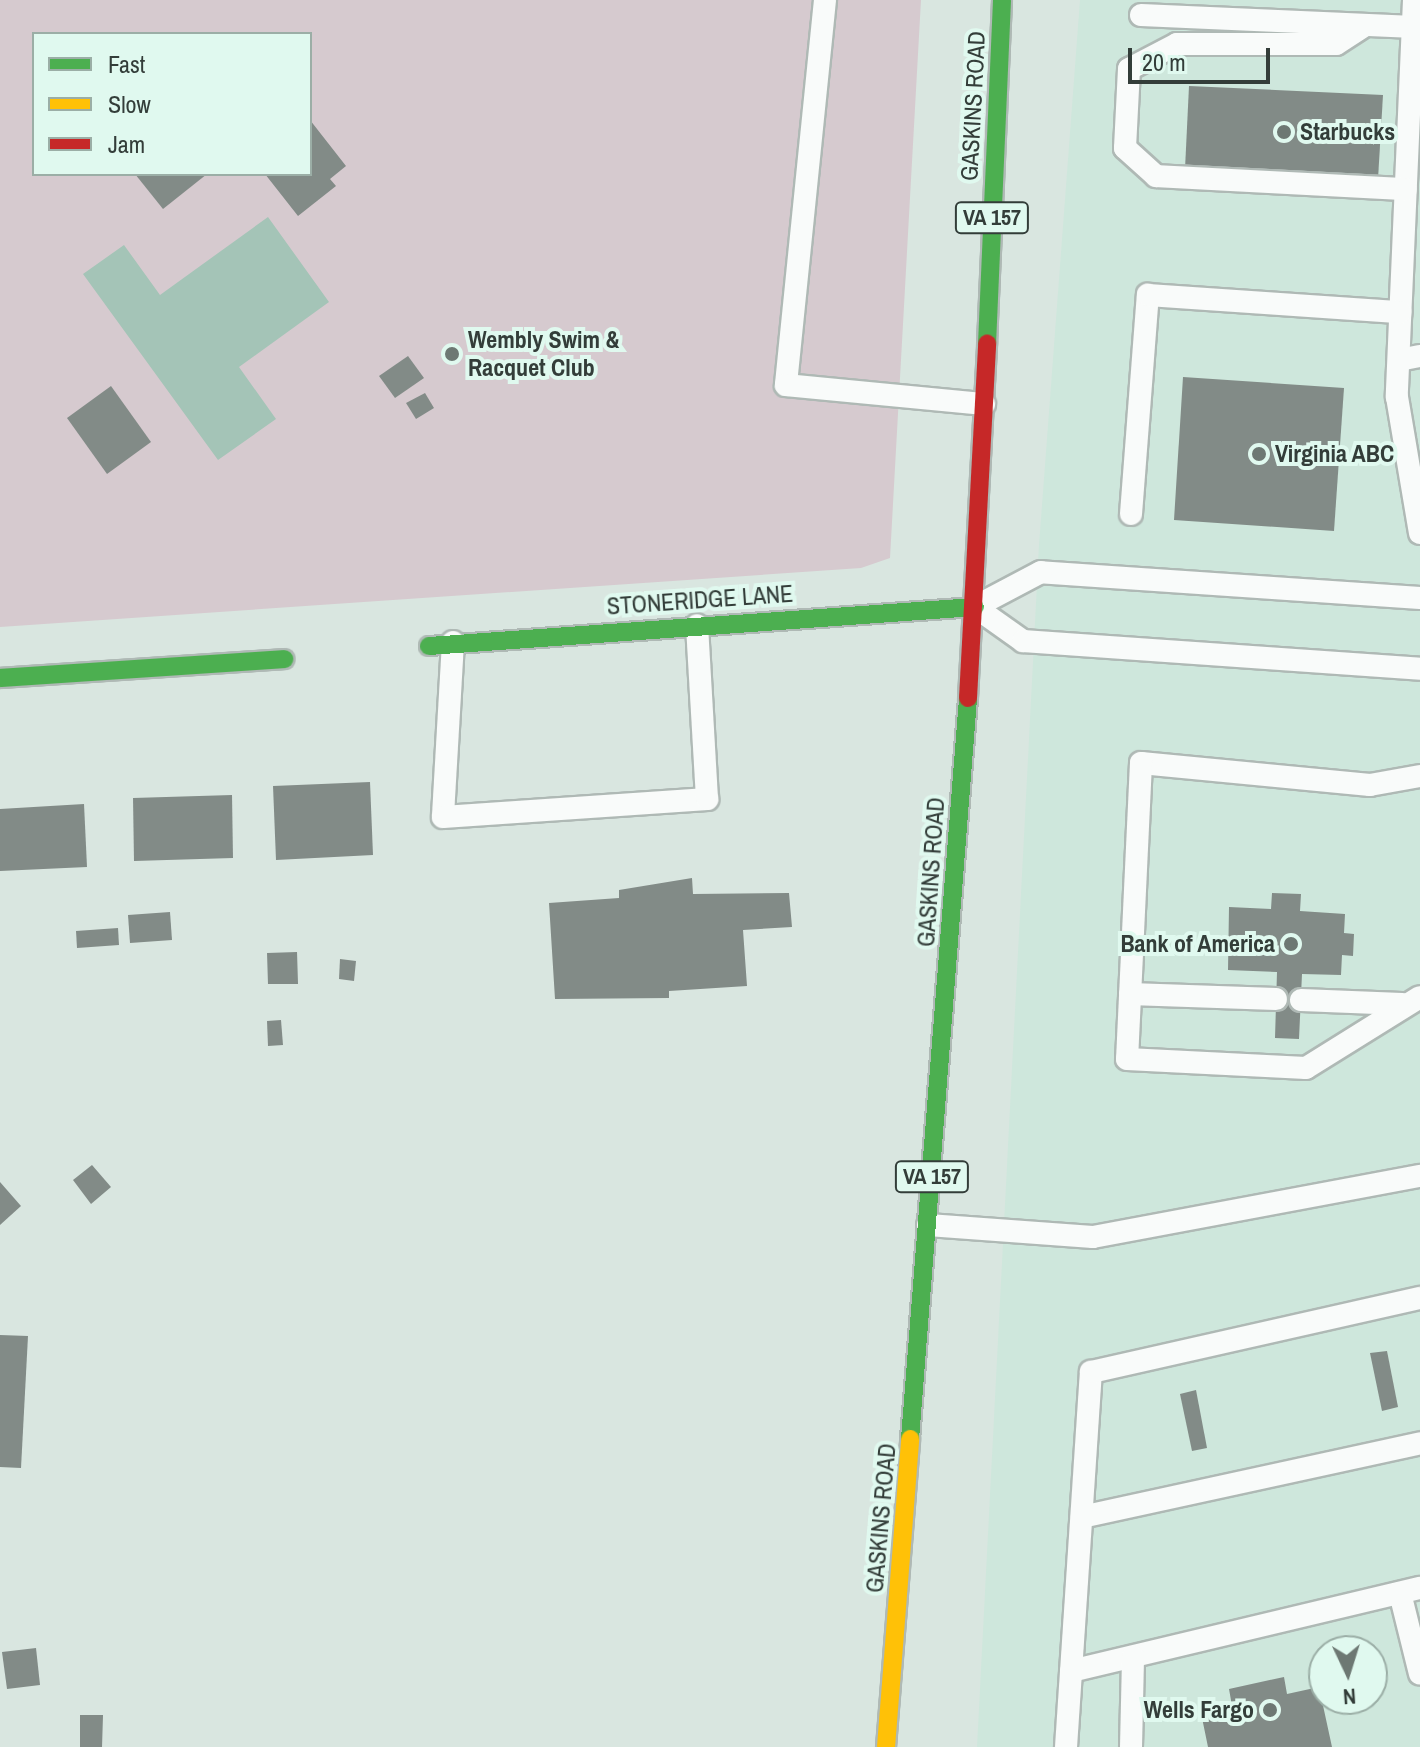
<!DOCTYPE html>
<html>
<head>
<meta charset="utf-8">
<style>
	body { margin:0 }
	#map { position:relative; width:1420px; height:1747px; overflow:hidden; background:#d9e6e0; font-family:"Archivo Narrow",sans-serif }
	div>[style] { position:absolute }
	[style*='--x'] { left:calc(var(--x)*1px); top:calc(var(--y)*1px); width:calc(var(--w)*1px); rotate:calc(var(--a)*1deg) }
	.built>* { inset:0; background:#cee7dc }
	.green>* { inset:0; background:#d6cacf }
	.water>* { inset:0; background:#a4c4b7 }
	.building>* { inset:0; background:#828b87 }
	.roads { filter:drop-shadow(2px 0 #afb9b5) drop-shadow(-2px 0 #afb9b5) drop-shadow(0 2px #afb9b5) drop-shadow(0 -2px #afb9b5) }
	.lane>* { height:22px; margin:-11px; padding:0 11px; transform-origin:11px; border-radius:11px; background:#f9fbfa }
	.fast>* { height:18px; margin:-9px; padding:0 9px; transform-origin:9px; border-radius:9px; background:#4caf50 }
	.slow>* { height:18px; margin:-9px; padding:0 9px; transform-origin:9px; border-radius:9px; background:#ffc107 }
	.jam>* { height:18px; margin:-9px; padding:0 9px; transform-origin:9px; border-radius:9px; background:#c62828 }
	.dots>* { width:22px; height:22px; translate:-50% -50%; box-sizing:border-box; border:4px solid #e0f9ef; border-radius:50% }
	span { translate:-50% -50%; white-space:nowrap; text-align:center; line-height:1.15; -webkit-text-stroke:8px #e0f9ef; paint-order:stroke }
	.shield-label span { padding:2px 6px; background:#e0f9ef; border:2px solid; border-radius:6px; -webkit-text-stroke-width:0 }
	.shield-label { font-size:22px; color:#333d39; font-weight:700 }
	.street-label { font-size:24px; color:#333d39 }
	.poi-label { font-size:24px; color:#333d39; font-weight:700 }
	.left { translate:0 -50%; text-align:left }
	.right { translate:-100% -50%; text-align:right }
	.legend { position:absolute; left:32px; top:32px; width:280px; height:144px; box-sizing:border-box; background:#e0f9ef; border:2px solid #9baea6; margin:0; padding:10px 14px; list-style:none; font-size:24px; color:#333d39 }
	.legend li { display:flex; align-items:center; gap:16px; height:40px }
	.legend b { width:40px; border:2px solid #9baea6 }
	.north { position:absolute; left:1308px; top:1635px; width:80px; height:80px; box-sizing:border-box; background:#e0f9ef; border:2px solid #9baea6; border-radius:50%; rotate:176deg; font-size:22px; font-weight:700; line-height:32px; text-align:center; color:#333d39 }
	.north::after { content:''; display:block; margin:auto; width:28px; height:36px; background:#6d7873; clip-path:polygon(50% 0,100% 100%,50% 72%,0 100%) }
	.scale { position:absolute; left:1128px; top:48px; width:142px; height:36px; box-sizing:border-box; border:4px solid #333d39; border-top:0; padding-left:10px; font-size:24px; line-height:28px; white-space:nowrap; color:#333d39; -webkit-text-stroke:6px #e0f9ef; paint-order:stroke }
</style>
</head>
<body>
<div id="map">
	<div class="built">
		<i style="clip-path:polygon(evenodd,1080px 0,1420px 0,1420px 1747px,977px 1747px,1039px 545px,1080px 0,1324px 1651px,1372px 1651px,1372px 1699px,1324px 1699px,1324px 1651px)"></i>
	</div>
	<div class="green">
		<i style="clip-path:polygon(evenodd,0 0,921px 0,890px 558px,861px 568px,0 627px,0 0,34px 34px,310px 34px,310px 174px,34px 174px,34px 34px)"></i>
	</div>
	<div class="water">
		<i style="clip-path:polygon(268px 217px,329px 302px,239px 367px,276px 419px,218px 460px,83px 274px,124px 245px,160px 295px)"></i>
	</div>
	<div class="building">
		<i style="clip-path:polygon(1189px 86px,1383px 95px,1378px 179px,1185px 169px)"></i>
		<i style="clip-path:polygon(310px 120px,346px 166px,330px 179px,336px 186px,298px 216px,265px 174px,310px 174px)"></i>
		<i style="clip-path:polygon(135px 174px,207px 174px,163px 209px)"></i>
		<i style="clip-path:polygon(408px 356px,424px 378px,395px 398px,379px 376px)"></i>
		<i style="clip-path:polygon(1183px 377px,1344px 388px,1334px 531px,1174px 520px)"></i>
		<i style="clip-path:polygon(111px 386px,151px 442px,107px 474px,67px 418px)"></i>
		<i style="clip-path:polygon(425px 393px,434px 408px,416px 419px,406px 403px)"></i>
		<i style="clip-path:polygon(370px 782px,373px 855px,276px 860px,273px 786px)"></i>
		<i style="clip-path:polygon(232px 795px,233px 858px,134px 861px,133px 798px)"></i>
		<i style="clip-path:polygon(84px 804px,87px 867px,0 871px,0 809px)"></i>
		<i style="clip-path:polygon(692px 878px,693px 894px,789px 893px,792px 927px,743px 930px,747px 986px,669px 991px,669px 998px,555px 999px,549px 903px,619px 898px,619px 890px)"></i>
		<i style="clip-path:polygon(1272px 893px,1301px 894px,1300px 911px,1345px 914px,1344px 933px,1354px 934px,1353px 956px,1342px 955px,1341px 975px,1302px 974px,1299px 1039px,1275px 1038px,1277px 972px,1228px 970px,1229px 907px,1271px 909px)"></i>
		<i style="clip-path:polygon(170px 912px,172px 940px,130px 943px,128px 915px)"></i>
		<i style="clip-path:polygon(118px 928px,119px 945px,77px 948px,76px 931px)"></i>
		<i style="clip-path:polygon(297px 952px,298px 984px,268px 984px,267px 953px)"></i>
		<i style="clip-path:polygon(340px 959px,356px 961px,354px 981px,339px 979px)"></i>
		<i style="clip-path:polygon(281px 1020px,283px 1045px,268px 1046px,267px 1021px)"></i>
		<i style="clip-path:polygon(92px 1165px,111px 1187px,91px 1204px,73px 1180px)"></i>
		<i style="clip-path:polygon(0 1182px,21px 1206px,0 1225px)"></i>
		<i style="clip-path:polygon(0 1335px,28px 1336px,21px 1468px,0 1467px)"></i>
		<i style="clip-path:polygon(1387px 1351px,1398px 1407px,1382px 1411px,1370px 1353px)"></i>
		<i style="clip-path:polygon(1196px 1390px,1207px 1448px,1192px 1451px,1180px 1394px)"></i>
		<i style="clip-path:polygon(36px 1648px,40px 1685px,7px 1689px,2px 1652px)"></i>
		<i style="clip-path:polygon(1284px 1677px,1287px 1694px,1319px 1687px,1332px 1747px,1208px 1747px,1201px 1713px,1232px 1706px,1229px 1689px)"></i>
		<i style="clip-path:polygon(80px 1715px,103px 1715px,102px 1747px,80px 1747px)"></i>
	</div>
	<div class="roads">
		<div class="lane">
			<i style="--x:825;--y:0;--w:387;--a:95.8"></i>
			<i style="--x:786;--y:385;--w:199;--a:5.5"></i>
			<i style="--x:1414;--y:0;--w:397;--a:92.5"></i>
			<i style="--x:1397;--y:397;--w:138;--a:80.4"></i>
			<i style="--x:1141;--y:15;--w:279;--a:2.5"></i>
			<i style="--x:1364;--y:26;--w:33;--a:147"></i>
			<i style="--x:1336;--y:44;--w:159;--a:180"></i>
			<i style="--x:1177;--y:44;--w:54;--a:152.5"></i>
			<i style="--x:1129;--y:69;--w:79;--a:92.9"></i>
			<i style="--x:1125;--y:148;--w:42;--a:42.1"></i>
			<i style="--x:1156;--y:176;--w:250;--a:3"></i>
			<i style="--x:1399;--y:360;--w:21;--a:-11"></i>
			<i style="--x:1131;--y:514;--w:220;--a:-85.6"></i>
			<i style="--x:1148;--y:295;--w:253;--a:3.9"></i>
			<i style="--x:1420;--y:598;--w:380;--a:-176.1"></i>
			<i style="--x:1041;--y:572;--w:75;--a:152.1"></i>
			<i style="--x:975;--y:607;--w:59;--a:35.3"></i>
			<i style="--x:1023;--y:641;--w:398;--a:4"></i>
			<i style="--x:453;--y:642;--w:175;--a:93.3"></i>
			<i style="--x:443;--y:817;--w:265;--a:-3.9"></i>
			<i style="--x:707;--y:799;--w:174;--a:-93.3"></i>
			<i style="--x:1420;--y:776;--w:51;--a:169.8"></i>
			<i style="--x:1370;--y:785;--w:230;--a:-174.5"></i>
			<i style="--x:1141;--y:763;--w:296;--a:92.7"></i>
			<i style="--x:1127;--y:1059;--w:179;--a:2.9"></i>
			<i style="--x:1306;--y:1068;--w:134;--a:-31.9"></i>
			<i style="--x:1130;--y:994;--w:146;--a:2"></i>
			<i style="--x:1301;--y:1000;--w:101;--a:2.3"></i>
			<i style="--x:928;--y:1225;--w:165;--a:4.2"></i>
			<i style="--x:1093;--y:1237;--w:333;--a:-10.6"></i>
			<i style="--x:1082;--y:1517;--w:346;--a:-12.3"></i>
			<i style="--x:1400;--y:1593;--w:83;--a:76.1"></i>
			<i style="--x:1071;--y:1671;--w:359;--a:-13.4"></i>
			<i style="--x:1066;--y:1747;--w:376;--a:-86.2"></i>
			<i style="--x:1091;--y:1372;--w:337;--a:-12.7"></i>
			<i style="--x:1131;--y:1747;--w:90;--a:-88.7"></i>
		</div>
		<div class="fast">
			<i style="--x:987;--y:344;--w:344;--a:-87.5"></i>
			<i style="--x:429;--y:646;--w:547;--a:-4.09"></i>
			<i style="--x:0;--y:678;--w:285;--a:-3.8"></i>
			<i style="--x:910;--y:1439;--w:743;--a:-85.52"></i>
		</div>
		<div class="slow">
			<i style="--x:886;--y:1747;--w:309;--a:-85.5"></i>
		</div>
		<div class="jam">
			<i style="--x:968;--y:698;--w:355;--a:-86.9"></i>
		</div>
	</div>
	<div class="dots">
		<i style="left:1284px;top:132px;background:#6d7873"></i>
		<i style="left:452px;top:354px;background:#6d7873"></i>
		<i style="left:1259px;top:454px;background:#6d7873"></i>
		<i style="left:1291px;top:944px;background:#6d7873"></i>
		<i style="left:1270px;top:1710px;background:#6d7873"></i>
	</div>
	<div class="shield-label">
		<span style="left:992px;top:218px">VA 157</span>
		<span style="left:932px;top:1177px">VA 157</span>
	</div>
	<div class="street-label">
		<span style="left:973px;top:106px;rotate:-87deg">GASKINS ROAD</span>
		<span style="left:700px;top:600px;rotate:-4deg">STONERIDGE LANE</span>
		<span style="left:931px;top:872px;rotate:-86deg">GASKINS ROAD</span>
		<span style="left:881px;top:1518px;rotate:-85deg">GASKINS ROAD</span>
	</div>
	<div class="poi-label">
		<span class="left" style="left:1300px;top:132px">Starbucks</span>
		<span class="left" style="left:468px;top:354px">Wembly Swim &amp;<br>Racquet Club</span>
		<span class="left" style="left:1275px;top:454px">Virginia ABC</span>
		<span class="right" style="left:1275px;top:944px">Bank of America</span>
		<span class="right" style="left:1254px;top:1710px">Wells Fargo</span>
	</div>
	<ul class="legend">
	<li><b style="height:10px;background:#4caf50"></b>Fast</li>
	<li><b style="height:10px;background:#ffc107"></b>Slow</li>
	<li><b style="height:10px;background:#c62828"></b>Jam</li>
	</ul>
	<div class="north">N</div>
	<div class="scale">20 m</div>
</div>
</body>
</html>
